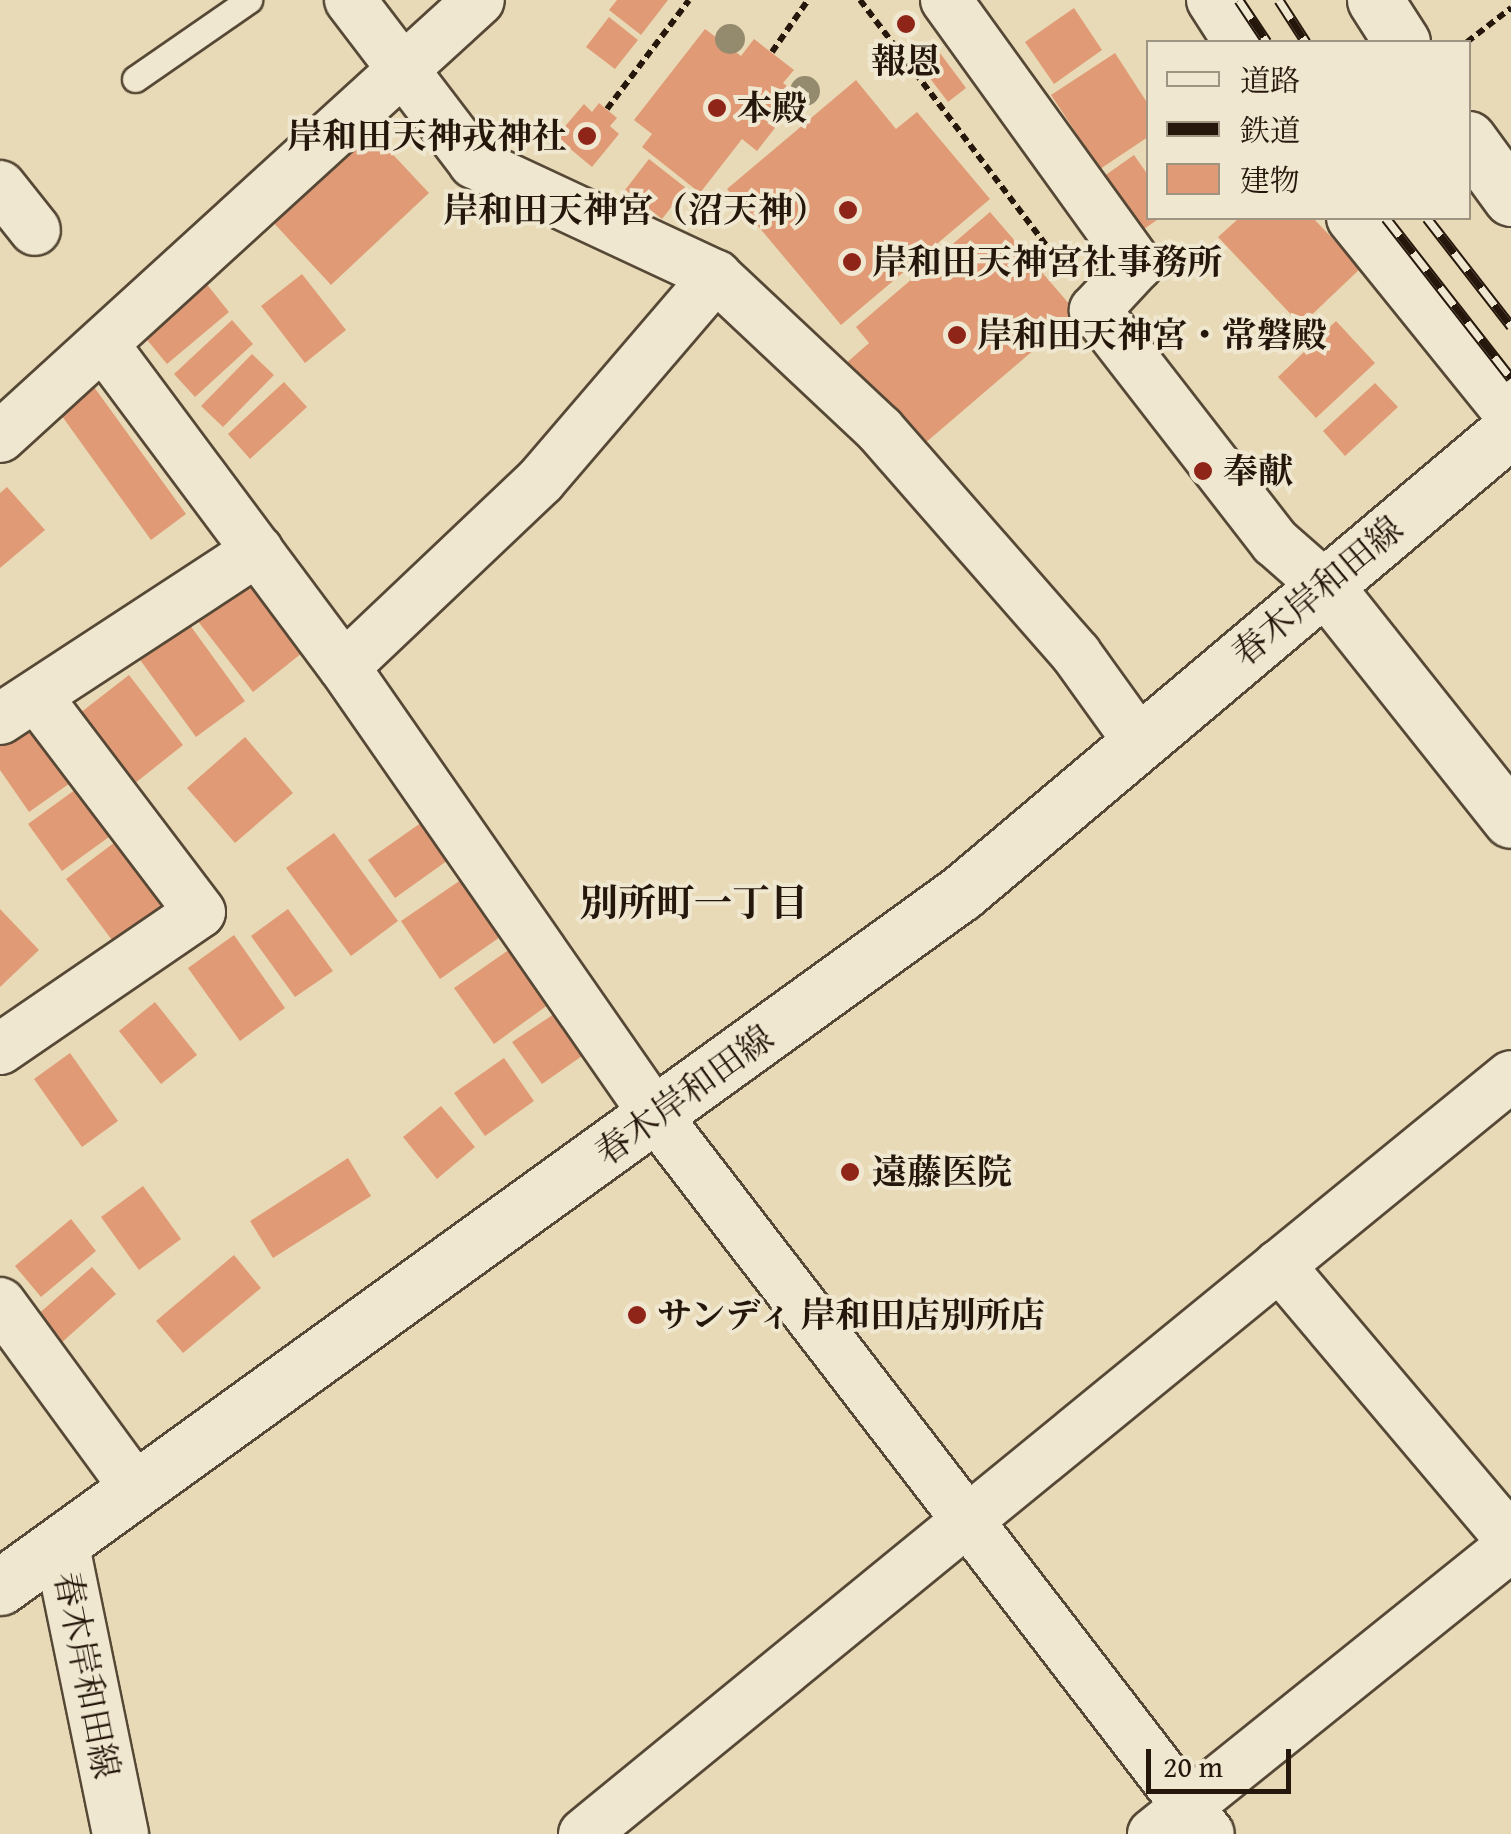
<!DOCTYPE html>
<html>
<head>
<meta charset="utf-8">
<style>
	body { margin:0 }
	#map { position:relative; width:1511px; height:1834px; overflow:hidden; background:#e8dab6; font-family:"Gentium Book Plus","Noto Serif JP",serif }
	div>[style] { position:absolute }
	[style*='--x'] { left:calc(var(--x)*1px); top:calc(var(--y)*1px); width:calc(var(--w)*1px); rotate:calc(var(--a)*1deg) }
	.building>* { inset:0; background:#e09b76 }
	.path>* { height:6px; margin-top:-3px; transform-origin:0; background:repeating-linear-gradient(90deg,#25170b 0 8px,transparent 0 13px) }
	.roads { filter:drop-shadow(2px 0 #564836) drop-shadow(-2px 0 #564836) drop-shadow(0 2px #564836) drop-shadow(0 -2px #564836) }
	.lane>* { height:25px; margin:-12.5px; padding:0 12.5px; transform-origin:12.5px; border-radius:12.5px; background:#f0e7d0 }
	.street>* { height:50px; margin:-25px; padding:0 25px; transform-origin:25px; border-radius:25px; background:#f0e7d0 }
	.secondary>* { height:55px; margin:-27.5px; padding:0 27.5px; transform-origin:27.5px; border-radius:27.5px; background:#f0e7d0 }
	.rail>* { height:11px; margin-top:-5.5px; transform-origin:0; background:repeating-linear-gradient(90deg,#f0e7d0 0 22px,#25170b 0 44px); box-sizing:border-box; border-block:2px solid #25170b }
	.trees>* { width:30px; height:30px; margin:-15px; border-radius:50%; background:#948b6e }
	.dots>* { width:28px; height:28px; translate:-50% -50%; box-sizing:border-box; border:5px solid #f0e7d0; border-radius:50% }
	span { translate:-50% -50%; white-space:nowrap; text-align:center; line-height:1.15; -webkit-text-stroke:8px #f0e7d0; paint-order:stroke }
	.poi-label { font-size:35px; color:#25170b; font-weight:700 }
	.left { translate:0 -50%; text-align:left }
	.right { translate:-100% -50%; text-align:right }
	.street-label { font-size:35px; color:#25170b }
	.neighbourhood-label { font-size:38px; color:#25170b; font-weight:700 }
	.legend { position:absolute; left:1146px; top:40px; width:325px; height:180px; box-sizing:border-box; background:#f0e7d0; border:2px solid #9f9481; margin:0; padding:12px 18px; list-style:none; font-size:30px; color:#25170b }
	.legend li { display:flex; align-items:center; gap:20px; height:50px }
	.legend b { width:50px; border:2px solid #9f9481 }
	.scale { position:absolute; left:1146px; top:1749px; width:145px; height:45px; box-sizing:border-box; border:5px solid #25170b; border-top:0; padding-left:12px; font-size:30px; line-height:35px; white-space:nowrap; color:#25170b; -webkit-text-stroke:8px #f0e7d0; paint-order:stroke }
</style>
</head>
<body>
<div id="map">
	<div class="building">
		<i style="clip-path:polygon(617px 0,668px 0,641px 35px,609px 10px)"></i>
		<i style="clip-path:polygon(1074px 8px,1102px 50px,1054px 84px,1025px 42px)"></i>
		<i style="clip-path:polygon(609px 17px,638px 40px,615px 69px,586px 47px)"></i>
		<i style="clip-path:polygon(705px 29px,741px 56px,754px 39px,794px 70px,783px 83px,800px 96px,757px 151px,742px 139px,700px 193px,642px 147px,652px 134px,634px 120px)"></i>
		<i style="clip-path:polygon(931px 41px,966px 88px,948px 102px,913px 56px)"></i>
		<i style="clip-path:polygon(1115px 53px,1148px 104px,1148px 137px,1100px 169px,1051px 95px)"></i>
		<i style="clip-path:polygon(856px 80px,896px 129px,917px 112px,990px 199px,841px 325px,727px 189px)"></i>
		<i style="clip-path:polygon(599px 103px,617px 118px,610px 126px,619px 134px,592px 167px,556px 137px,584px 104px,592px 112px)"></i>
		<i style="clip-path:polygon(369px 129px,429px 193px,331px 285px,272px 221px)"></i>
		<i style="clip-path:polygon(1134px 155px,1148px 175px,1148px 218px,1160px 218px,1138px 233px,1100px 179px)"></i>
		<i style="clip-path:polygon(649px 159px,686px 188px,662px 219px,625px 190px)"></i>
		<i style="clip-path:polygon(990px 212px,1077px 313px,917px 450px,844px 365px,869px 343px,856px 327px)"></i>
		<i style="clip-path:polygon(1239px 218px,1313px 218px,1361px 268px,1301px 325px,1218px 237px)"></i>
		<i style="clip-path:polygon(302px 274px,346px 330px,305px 363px,261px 306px)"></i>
		<i style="clip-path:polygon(205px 282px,229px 312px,167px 364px,143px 335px)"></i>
		<i style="clip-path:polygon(232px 320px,253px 344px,195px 397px,174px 374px)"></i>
		<i style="clip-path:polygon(1336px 321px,1375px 363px,1316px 418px,1278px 377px)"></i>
		<i style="clip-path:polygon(252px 354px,274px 375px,223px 427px,201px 406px)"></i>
		<i style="clip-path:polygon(284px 382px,307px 407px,250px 459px,228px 434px)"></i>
		<i style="clip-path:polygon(1375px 383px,1398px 407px,1345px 456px,1323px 431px)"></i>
		<i style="clip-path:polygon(94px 387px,186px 514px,151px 540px,59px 412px)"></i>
		<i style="clip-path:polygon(7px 487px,45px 530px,0 568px,0 493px)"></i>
		<i style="clip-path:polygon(252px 578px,307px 649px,253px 692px,197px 620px)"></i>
		<i style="clip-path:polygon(187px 621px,245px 701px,196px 737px,138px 657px)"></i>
		<i style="clip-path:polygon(129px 675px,183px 745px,134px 784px,80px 713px)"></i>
		<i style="clip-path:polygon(41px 714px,83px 774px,29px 812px,0 770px,0 742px)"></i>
		<i style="clip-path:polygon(245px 737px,293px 793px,235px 843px,187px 788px)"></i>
		<i style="clip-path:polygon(87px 781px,120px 829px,62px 871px,28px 824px)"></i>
		<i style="clip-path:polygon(425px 820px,451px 858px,395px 898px,368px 860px)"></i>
		<i style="clip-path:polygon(334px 833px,398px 921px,351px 956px,286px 868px)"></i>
		<i style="clip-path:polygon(123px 836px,172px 901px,115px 944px,66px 879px)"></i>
		<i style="clip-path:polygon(465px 877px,503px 935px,440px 979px,401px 921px)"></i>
		<i style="clip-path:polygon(0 909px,39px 950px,0 987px)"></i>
		<i style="clip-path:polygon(288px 909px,333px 971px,295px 997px,251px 936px)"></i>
		<i style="clip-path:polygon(234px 935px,285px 1008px,240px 1041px,188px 968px)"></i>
		<i style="clip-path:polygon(513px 947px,552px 1002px,494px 1044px,454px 988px)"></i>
		<i style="clip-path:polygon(155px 1002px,197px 1055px,161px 1084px,119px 1031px)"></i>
		<i style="clip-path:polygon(563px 1008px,592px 1049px,542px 1084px,512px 1042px)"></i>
		<i style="clip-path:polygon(70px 1053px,118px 1121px,82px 1147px,34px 1079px)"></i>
		<i style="clip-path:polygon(504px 1058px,534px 1101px,485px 1136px,454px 1093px)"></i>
		<i style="clip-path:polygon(441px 1106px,475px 1147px,437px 1179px,403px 1137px)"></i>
		<i style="clip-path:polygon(348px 1158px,371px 1196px,273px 1258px,250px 1221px)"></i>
		<i style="clip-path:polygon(143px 1186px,181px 1239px,139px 1270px,101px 1217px)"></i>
		<i style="clip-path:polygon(71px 1219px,96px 1251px,41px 1297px,15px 1266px)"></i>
		<i style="clip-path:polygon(234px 1255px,261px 1288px,183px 1353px,156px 1321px)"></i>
		<i style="clip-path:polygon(92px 1267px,116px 1294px,60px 1344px,36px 1316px)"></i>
	</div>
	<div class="path">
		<i style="--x:860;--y:0;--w:339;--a:52.8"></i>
		<i style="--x:1467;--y:42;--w:56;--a:-37.7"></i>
		<i style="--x:772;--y:52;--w:63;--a:-55.3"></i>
		<i style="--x:607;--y:109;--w:136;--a:-53"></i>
	</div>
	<div class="roads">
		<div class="lane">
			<i style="--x:135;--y:79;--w:139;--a:-34.7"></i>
		</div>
		<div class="street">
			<i style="--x:350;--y:0;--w:205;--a:52.7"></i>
			<i style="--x:474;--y:163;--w:267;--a:25"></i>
			<i style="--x:716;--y:276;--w:225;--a:43.2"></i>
			<i style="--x:880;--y:430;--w:298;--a:48.8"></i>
			<i style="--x:1076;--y:654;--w:110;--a:54.3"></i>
			<i style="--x:946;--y:0;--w:327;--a:54.2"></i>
			<i style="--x:1137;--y:265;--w:62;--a:133"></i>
			<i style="--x:1095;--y:310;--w:294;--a:52.2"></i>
			<i style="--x:1275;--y:542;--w:65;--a:41.3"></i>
			<i style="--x:1212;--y:0;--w:50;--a:57.3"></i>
			<i style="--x:0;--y:186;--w:56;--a:51.5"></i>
			<i style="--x:1352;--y:218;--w:253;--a:51.1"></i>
			<i style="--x:103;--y:344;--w:403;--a:53.3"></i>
			<i style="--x:344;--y:667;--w:547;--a:55.21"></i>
			<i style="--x:656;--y:1116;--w:906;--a:52.4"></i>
			<i style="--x:0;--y:437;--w:648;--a:-42.37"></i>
			<i style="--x:344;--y:667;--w:272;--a:-43.5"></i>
			<i style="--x:541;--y:480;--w:269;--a:-49.4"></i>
			<i style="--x:0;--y:719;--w:308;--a:-33.2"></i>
			<i style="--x:0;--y:1049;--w:242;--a:-34.4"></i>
			<i style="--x:200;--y:912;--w:271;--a:-127.2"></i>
			<i style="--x:1279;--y:1265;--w:360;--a:49.8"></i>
			<i style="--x:0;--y:1303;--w:232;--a:53.8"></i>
			<i style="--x:584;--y:1834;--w:1197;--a:-39.27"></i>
			<i style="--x:1153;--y:1834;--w:459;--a:-38.8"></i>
		</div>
		<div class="secondary">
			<i style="--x:1375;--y:0;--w:50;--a:57.3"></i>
			<i style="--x:1468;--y:139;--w:73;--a:53.9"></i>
			<i style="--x:1324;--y:585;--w:300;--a:51.5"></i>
			<i style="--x:61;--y:1546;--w:294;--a:78.4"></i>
			<i style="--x:0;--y:1587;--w:1185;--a:-35.84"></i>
			<i style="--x:961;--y:893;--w:720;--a:-40.15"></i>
		</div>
	</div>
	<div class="rail">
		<i style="--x:1239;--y:0;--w:50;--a:56.3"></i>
		<i style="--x:1279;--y:0;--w:50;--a:57.3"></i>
		<i style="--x:1386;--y:218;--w:203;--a:52"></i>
		<i style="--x:1427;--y:218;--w:137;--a:52.1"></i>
	</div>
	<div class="trees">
		<i style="left:730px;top:39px"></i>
		<i style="left:805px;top:91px"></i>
	</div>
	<div class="dots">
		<i style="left:906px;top:24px;background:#8f2418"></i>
		<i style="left:717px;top:108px;background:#8f2418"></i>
		<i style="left:587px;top:136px;background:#8f2418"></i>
		<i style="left:848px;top:210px;background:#8f2418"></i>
		<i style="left:852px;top:262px;background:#8f2418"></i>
		<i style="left:957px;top:335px;background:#8f2418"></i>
		<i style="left:1203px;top:471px;background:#8f2418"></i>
		<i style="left:850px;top:1172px;background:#8f2418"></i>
		<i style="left:637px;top:1315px;background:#8f2418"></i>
	</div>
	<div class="poi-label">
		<span style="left:906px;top:61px">報恩</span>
		<span class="left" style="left:737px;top:108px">本殿</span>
		<span class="right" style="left:567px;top:136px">岸和田天神戎神社</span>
		<span class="right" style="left:828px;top:210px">岸和田天神宮（沼天神）</span>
		<span class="left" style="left:872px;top:262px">岸和田天神宮社事務所</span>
		<span class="left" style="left:977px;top:335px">岸和田天神宮・常磐殿</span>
		<span class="left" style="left:1223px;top:471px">奉献</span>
		<span class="left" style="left:872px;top:1172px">遠藤医院</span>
		<span class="left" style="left:657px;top:1315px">サンディ 岸和田店別所店</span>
	</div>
	<div class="street-label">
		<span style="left:1317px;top:591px;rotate:-40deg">春木岸和田線</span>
		<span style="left:684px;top:1095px;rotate:-36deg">春木岸和田線</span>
		<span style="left:87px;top:1675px;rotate:79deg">春木岸和田線</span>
	</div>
	<div class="neighbourhood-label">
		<span style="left:694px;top:903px">別所町一丁目</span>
	</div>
	<ul class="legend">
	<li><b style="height:12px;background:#f0e7d0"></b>道路</li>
	<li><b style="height:12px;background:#25170b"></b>鉄道</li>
	<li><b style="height:28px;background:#e09b76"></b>建物</li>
	</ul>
	<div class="scale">20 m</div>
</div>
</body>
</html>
